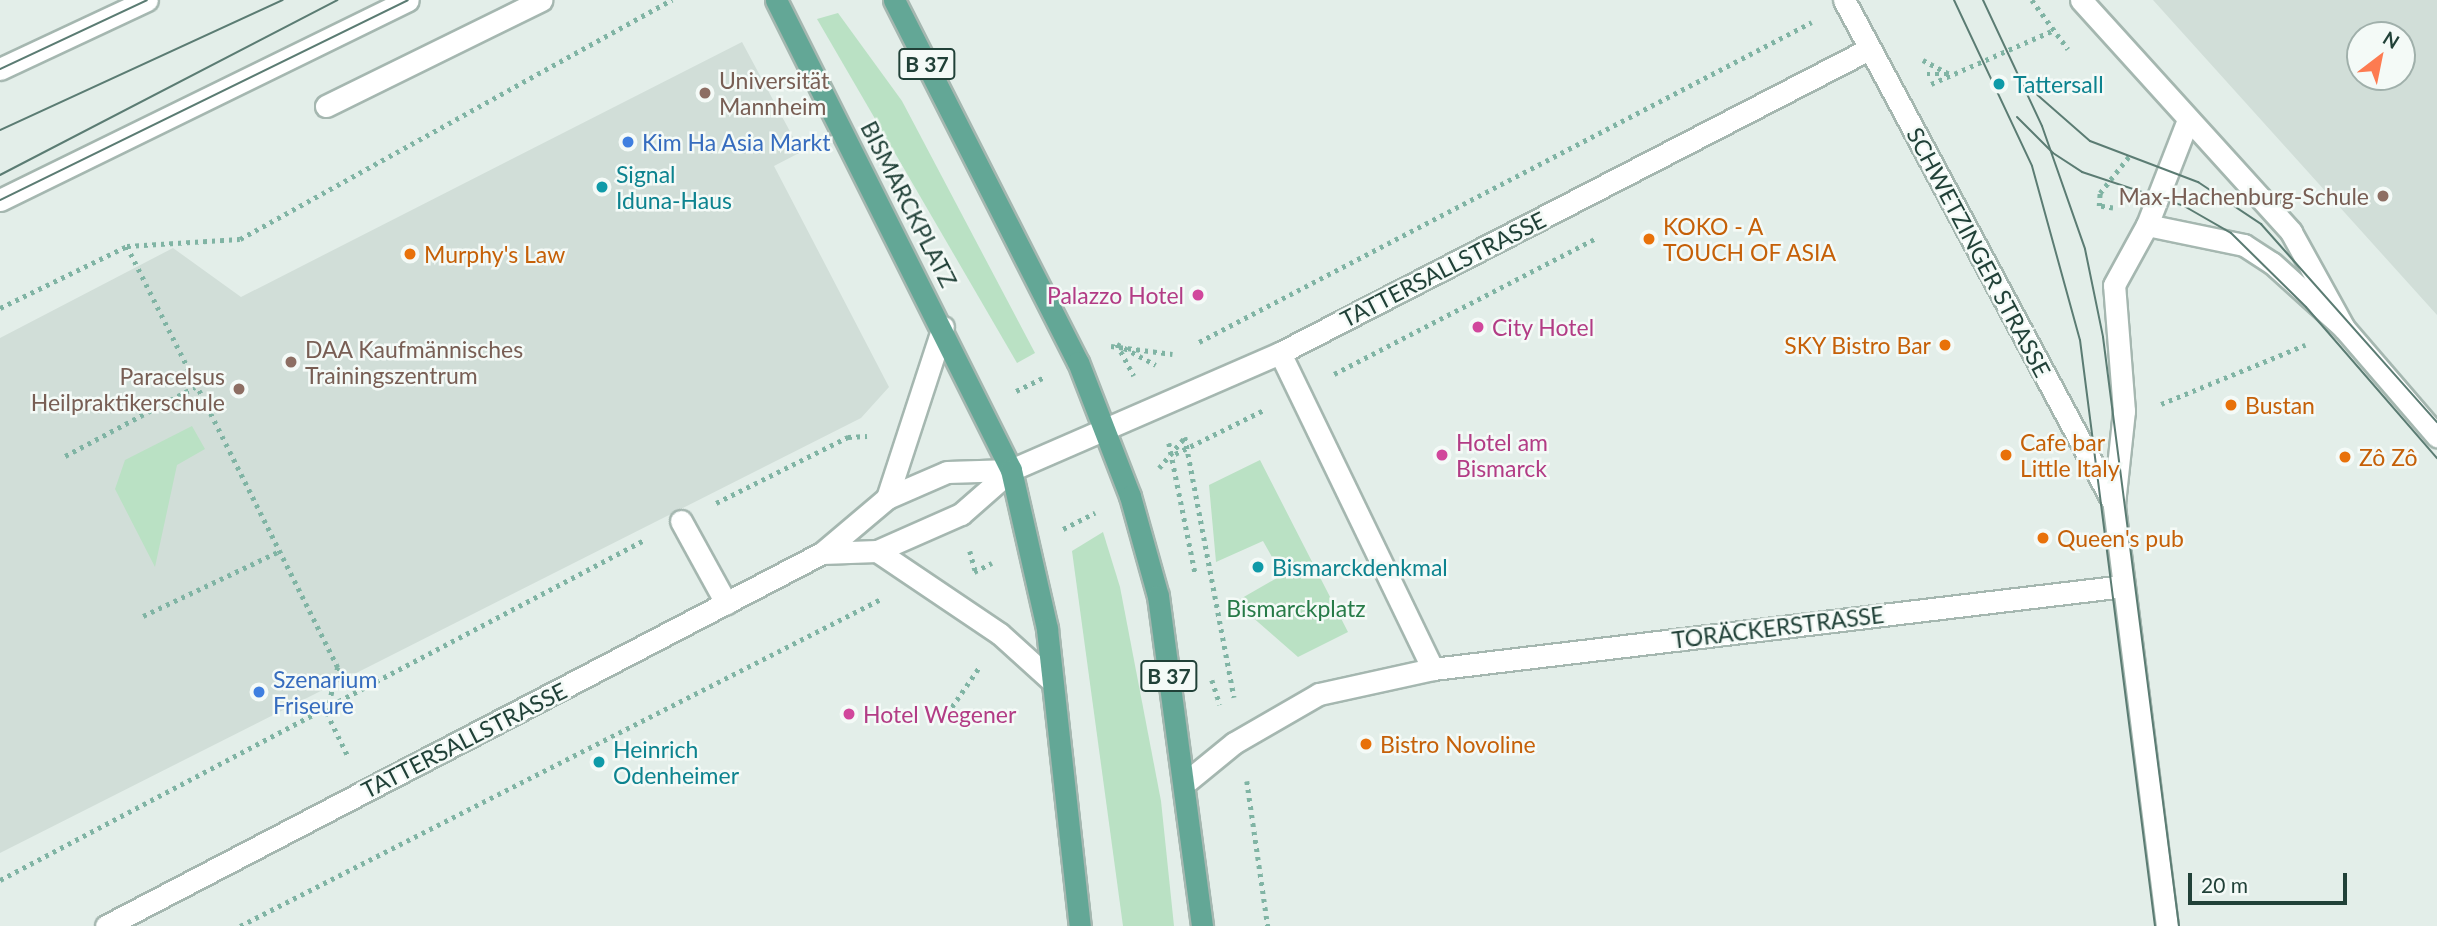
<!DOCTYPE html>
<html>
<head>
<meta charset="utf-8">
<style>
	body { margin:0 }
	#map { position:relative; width:2437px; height:926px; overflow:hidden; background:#e3eee9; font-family:Lato,sans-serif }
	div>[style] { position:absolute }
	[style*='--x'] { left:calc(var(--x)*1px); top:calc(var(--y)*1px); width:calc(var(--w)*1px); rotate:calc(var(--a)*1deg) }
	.built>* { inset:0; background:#d1ded8 }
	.green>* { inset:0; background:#bae1c4 }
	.path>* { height:4.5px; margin-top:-2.25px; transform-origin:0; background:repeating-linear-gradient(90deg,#80b4a4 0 3.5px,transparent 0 8.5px) }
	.roads { filter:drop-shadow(2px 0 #a5b7b0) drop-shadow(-2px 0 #a5b7b0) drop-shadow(0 2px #a5b7b0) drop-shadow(0 -2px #a5b7b0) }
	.service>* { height:21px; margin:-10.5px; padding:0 10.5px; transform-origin:10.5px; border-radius:10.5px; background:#fff }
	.minor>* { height:21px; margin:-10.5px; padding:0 10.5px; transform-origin:10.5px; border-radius:10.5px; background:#fff }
	.tertiary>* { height:21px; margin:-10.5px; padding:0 10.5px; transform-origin:10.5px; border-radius:10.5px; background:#fff }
	.primary>* { height:21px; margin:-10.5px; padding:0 10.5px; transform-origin:10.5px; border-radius:10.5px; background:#63a796 }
	.tram>* { height:2px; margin:-1px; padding:0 1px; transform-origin:1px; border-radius:1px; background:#5b7c73 }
	.dots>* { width:19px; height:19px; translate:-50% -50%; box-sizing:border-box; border:4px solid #f4faf7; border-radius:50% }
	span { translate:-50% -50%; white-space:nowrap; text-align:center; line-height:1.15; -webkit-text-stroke:5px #f4faf7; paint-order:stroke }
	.shield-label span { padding:2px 5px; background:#f4faf7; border:2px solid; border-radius:5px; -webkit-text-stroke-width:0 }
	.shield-label { font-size:21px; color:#214138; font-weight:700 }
	.education-label { font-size:23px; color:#785e54 }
	.left { translate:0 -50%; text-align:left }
	.right { translate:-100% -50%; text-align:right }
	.culture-label { font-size:23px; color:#0d838f }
	.shop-label { font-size:23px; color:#366cbe }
	.street-label { font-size:23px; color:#214138 }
	.food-label { font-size:23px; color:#c56008 }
	.hotel-label { font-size:23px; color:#b23c85 }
	.park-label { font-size:23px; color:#277b48 }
	.north { position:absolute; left:2346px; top:21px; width:70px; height:70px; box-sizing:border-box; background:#f4faf7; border:2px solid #a0b0ab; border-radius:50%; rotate:32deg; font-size:19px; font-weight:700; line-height:28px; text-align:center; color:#214138 }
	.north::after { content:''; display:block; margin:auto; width:24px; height:32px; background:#fd7b51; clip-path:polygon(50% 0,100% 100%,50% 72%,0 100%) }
	.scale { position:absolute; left:2188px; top:873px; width:159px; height:32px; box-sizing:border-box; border:4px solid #214138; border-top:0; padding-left:9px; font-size:21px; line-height:24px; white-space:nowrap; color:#214138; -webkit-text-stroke:5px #f4faf7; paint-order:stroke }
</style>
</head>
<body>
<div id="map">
	<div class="built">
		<i style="clip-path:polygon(evenodd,2153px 0,2437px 0,2437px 315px,2153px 0,2402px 35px,2402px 77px,2360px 77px,2360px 35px,2402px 35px)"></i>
		<i style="clip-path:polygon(742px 42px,801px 152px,774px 166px,889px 387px,861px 418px,0 853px,0 338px,173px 248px,241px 297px)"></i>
	</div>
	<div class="green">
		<i style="clip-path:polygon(838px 13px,902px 101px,1035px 353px,1017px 363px,817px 19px)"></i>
		<i style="clip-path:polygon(192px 426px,205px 449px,177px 465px,155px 567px,115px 489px,125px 460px)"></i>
		<i style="clip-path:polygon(1260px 460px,1348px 632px,1298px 657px,1235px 602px,1282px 575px,1263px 541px,1216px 562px,1209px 485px)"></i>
		<i style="clip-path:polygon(1103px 532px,1120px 587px,1161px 801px,1174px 926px,1123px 926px,1072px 551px)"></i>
	</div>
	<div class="path">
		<i style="--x:2032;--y:0;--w:61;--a:53.7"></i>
		<i style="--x:1923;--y:60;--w:30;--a:28"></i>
		<i style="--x:1927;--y:74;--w:19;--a:0"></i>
		<i style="--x:1931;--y:84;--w:134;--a:-23.7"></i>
		<i style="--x:2113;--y:208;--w:14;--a:-172"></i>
		<i style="--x:2099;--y:206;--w:13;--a:-86"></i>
		<i style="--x:2100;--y:193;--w:48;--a:-51.7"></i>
		<i style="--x:127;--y:246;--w:471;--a:63.4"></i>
		<i style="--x:338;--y:667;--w:47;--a:103.4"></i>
		<i style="--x:327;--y:713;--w:48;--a:64"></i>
		<i style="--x:0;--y:308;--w:141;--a:-26"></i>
		<i style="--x:127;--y:246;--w:113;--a:-3.5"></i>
		<i style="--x:240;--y:239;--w:494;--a:-29"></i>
		<i style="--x:1199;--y:342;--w:691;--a:-27.57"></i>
		<i style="--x:1117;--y:344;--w:36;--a:62"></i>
		<i style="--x:1117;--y:344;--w:44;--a:28.3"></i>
		<i style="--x:1111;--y:346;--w:62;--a:7.5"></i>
		<i style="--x:1334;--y:374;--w:293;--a:-27.4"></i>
		<i style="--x:1016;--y:391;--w:30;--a:-26"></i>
		<i style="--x:2161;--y:404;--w:156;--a:-22.3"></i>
		<i style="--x:1185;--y:437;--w:265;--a:79.3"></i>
		<i style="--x:1169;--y:443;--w:132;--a:78.6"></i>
		<i style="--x:1175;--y:454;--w:99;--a:-26.3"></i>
		<i style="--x:65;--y:456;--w:147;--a:-28"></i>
		<i style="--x:1159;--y:468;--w:40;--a:-50"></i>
		<i style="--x:716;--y:503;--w:148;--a:-26.6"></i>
		<i style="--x:848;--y:437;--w:19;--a:-3"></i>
		<i style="--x:1063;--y:529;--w:36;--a:-27"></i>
		<i style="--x:970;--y:551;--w:20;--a:75"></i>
		<i style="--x:974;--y:572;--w:20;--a:-27"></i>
		<i style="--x:143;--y:616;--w:149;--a:-25.4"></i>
		<i style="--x:1212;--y:680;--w:26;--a:72"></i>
		<i style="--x:947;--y:714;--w:58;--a:-55.5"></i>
		<i style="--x:1247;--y:781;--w:147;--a:81.8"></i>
		<i style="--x:0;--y:880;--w:730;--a:-27.83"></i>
		<i style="--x:240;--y:926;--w:720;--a:-27.03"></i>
	</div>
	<div class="roads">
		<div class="service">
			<i style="--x:0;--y:69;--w:162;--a:-25.1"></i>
			<i style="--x:326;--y:106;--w:240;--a:-26.2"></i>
			<i style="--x:0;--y:200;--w:454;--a:-26.1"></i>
			<i style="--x:681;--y:521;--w:94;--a:61.2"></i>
		</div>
		<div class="minor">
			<i style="--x:1280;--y:353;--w:351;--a:64.2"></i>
			<i style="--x:887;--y:498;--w:180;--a:-71.9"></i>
			<i style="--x:877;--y:551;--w:148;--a:34"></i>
			<i style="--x:1000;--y:634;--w:70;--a:42.1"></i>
			<i style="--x:822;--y:553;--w:55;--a:-2.1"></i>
			<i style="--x:877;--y:551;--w:92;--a:-23.8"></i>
			<i style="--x:961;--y:514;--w:67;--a:-41.3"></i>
			<i style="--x:1011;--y:470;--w:293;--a:-23.5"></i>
			<i style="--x:1280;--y:353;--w:661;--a:-27.3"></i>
			<i style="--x:1185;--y:783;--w:63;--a:-39.2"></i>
			<i style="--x:1234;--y:743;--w:98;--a:-30"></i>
			<i style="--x:1319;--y:694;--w:117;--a:-12.4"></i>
			<i style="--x:1433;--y:669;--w:696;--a:-6.85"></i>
			<i style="--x:106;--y:926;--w:807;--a:-27.52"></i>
			<i style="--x:822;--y:553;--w:85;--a:-40.2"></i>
			<i style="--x:887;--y:498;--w:65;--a:-23.4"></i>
			<i style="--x:947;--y:472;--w:64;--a:-1.8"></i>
		</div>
		<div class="tertiary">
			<i style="--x:1844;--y:0;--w:572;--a:61.82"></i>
			<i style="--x:2081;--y:0;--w:313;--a:47.8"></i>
			<i style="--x:2291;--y:232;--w:110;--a:61.1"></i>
			<i style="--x:2147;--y:225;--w:99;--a:11.7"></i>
			<i style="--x:2244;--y:245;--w:33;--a:33"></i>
			<i style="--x:2272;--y:263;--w:97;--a:42.1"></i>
			<i style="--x:2344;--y:328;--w:143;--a:49.3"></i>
			<i style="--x:2167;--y:926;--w:425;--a:-97.2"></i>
			<i style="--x:2114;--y:504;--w:94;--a:-83.9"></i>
			<i style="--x:2124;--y:411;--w:126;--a:-94.5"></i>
			<i style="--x:2114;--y:285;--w:68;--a:-61.2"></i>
			<i style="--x:2147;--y:225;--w:113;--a:-68.7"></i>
		</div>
		<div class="primary">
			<i style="--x:776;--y:0;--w:525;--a:63.43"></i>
			<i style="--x:1011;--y:470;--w:163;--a:77.2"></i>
			<i style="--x:1047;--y:629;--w:299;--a:83.7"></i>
			<i style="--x:894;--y:0;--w:406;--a:63.1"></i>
			<i style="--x:1078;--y:362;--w:144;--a:68.8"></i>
			<i style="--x:1130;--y:496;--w:104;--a:74.4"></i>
			<i style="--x:1158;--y:596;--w:333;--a:82.4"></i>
		</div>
	</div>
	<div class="tram">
		<i style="--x:1954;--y:0;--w:183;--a:64.8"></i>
		<i style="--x:2032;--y:166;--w:180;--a:74.6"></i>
		<i style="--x:2080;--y:340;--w:591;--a:82.71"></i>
		<i style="--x:1983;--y:0;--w:139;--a:64.9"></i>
		<i style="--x:2042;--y:126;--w:130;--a:70.7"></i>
		<i style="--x:2085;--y:249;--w:90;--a:78.4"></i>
		<i style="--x:2103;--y:337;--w:594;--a:82.65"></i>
		<i style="--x:0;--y:69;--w:162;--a:-25.1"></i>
		<i style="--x:2034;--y:92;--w:74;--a:41.2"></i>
		<i style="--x:2090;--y:141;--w:116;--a:20.8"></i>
		<i style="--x:2198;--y:182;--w:76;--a:33.7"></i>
		<i style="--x:2261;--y:224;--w:265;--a:48.4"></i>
		<i style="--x:2017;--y:117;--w:51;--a:45"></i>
		<i style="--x:2053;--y:153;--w:35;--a:33"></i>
		<i style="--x:2082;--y:172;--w:108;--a:18.4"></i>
		<i style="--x:2184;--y:206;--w:54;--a:29.9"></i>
		<i style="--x:2231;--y:233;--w:105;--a:44.6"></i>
		<i style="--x:2306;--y:307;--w:200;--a:49.1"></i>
		<i style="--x:0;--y:130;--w:311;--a:-24.7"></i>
		<i style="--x:0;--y:175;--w:380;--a:-27.4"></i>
		<i style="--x:0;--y:200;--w:454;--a:-26.1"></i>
	</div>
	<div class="dots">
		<i style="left:1999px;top:84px;background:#0f9aa8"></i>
		<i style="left:705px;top:93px;background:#8d6e63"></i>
		<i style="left:628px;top:142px;background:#3f7fe0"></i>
		<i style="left:602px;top:187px;background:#0f9aa8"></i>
		<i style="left:2383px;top:196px;background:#8d6e63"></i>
		<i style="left:1649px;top:239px;background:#e8710a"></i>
		<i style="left:410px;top:254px;background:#e8710a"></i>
		<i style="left:1198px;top:295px;background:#d1479c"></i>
		<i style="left:1478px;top:327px;background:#d1479c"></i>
		<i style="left:1945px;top:345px;background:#e8710a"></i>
		<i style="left:291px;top:362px;background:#8d6e63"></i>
		<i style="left:239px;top:389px;background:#8d6e63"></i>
		<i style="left:2231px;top:405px;background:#e8710a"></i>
		<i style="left:1442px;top:455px;background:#d1479c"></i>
		<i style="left:2006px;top:455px;background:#e8710a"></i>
		<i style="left:2345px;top:457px;background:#e8710a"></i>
		<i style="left:2043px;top:538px;background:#e8710a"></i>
		<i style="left:1258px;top:567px;background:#0f9aa8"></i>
		<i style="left:259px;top:692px;background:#3f7fe0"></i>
		<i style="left:849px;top:714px;background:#d1479c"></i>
		<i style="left:1366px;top:744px;background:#e8710a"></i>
		<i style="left:599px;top:762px;background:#0f9aa8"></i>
	</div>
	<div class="shield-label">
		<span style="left:927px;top:64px">B 37</span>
		<span style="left:1169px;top:676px">B 37</span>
	</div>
	<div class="education-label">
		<span class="left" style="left:719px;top:93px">Universität<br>Mannheim</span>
		<span class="right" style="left:2369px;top:196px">Max-Hachenburg-Schule</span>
		<span class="left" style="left:305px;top:362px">DAA Kaufmännisches<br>Trainingszentrum</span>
		<span class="right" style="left:225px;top:389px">Paracelsus<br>Heilpraktikerschule</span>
	</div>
	<div class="culture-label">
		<span class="left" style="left:2013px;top:84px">Tattersall</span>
		<span class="left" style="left:616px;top:187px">Signal<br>Iduna-Haus</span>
		<span class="left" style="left:1272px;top:567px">Bismarckdenkmal</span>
		<span class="left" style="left:613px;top:762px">Heinrich<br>Odenheimer</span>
	</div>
	<div class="shop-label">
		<span class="left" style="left:642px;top:142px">Kim Ha Asia Markt</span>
		<span class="left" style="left:273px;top:692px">Szenarium<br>Friseure</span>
	</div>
	<div class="street-label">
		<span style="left:909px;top:204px;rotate:63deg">BISMARCKPLATZ</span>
		<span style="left:1979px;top:252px;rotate:62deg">SCHWETZINGER STRASSE</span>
		<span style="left:1443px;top:269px;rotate:-27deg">TATTERSALLSTRASSE</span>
		<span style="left:1778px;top:627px;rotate:-7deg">TORÄCKERSTRASSE</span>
		<span style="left:464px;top:740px;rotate:-27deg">TATTERSALLSTRASSE</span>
	</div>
	<div class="food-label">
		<span class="left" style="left:1663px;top:239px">KOKO - A<br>TOUCH OF ASIA</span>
		<span class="left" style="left:424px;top:254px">Murphy's Law</span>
		<span class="right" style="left:1931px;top:345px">SKY Bistro Bar</span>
		<span class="left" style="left:2245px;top:405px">Bustan</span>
		<span class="left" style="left:2020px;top:455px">Cafe bar<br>Little Italy</span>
		<span class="left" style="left:2359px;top:457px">Zô Zô</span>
		<span class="left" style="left:2057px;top:538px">Queen's pub</span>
		<span class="left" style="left:1380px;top:744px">Bistro Novoline</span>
	</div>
	<div class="hotel-label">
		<span class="right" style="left:1184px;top:295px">Palazzo Hotel</span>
		<span class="left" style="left:1492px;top:327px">City Hotel</span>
		<span class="left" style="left:1456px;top:455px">Hotel am<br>Bismarck</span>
		<span class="left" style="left:863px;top:714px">Hotel Wegener</span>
	</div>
	<div class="park-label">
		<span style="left:1296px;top:608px">Bismarckplatz</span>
	</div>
	<div class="north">N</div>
	<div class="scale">20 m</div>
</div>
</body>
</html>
